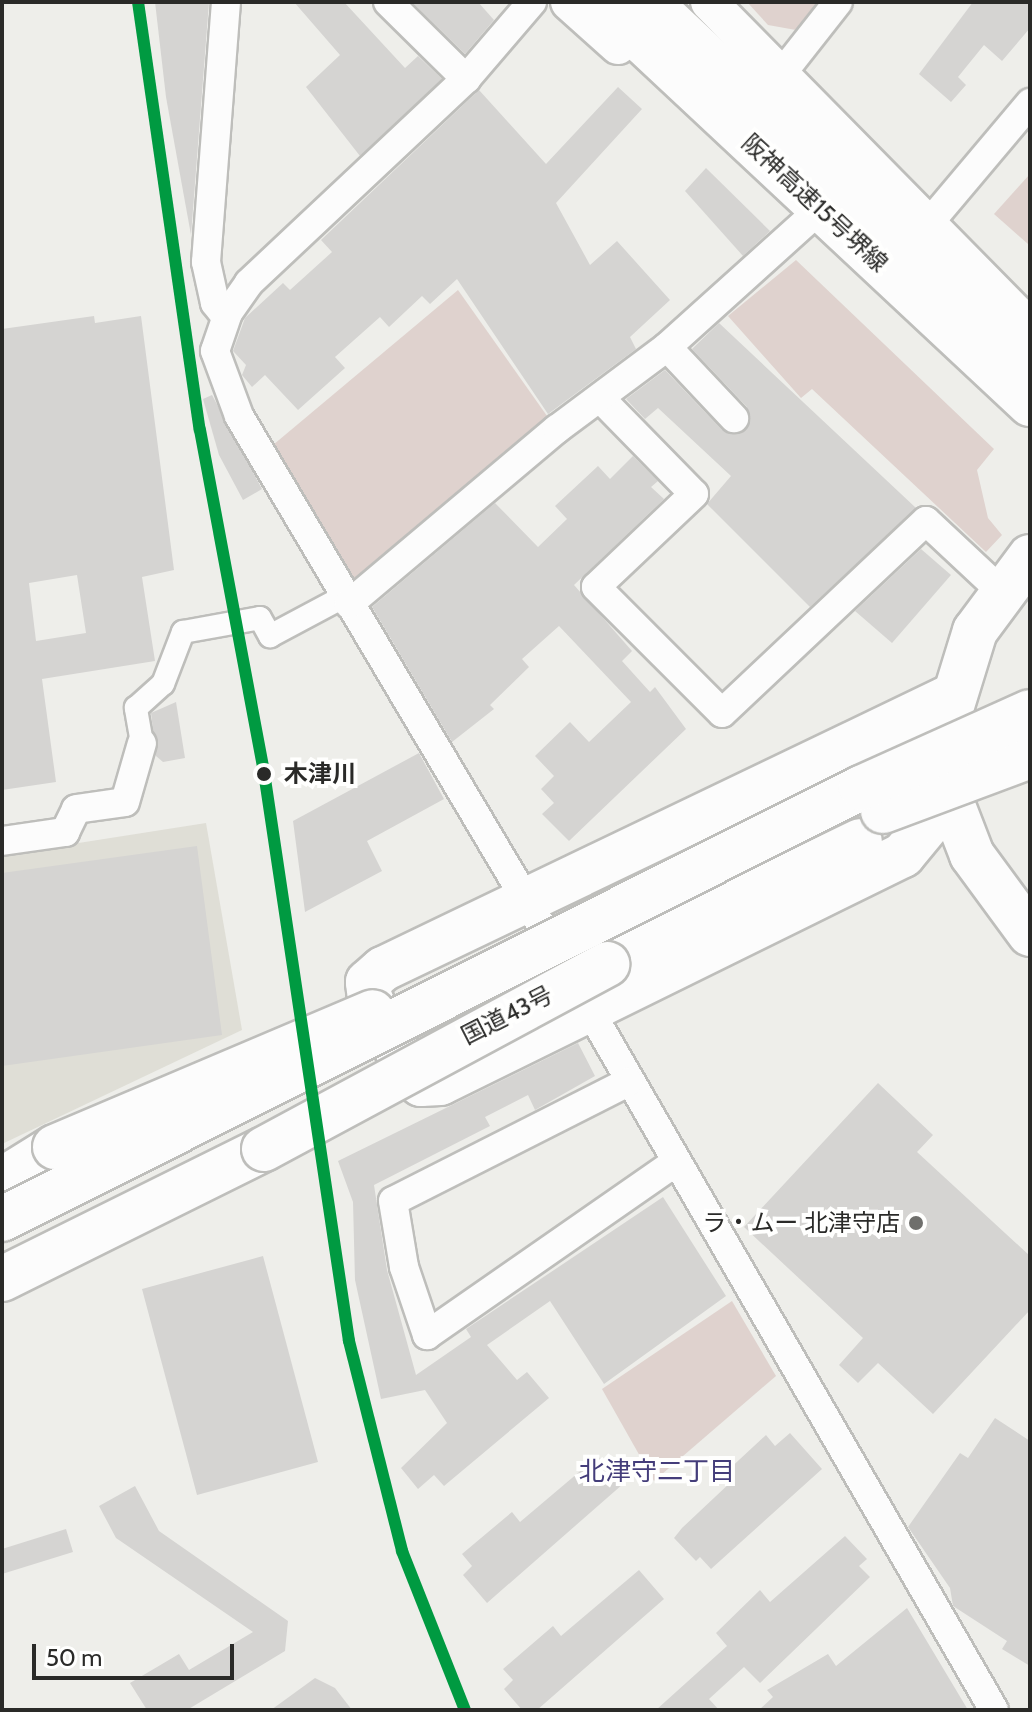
<!DOCTYPE html>
<html>
<head>
<meta charset="utf-8">
<style>
	body { margin:0 }
	#map { position:relative; width:1032px; height:1712px; overflow:hidden; background:#eeeeea; font-family:Cabin,"Noto Sans JP",sans-serif }
	div>[style] { position:absolute }
	[style*='--x'] { left:calc(var(--x)*1px); top:calc(var(--y)*1px); width:calc(var(--w)*1px); rotate:calc(var(--a)*1deg) }
	.built>* { inset:0; background:#dfded6 }
	.green>* { inset:0; background:#dfd2ce }
	.building>* { inset:0; background:#d5d4d2 }
	.roads { filter:drop-shadow(2px 0 #bebebb) drop-shadow(-2px 0 #bebebb) drop-shadow(0 2px #bebebb) drop-shadow(0 -2px #bebebb) }
	.pedestrian>* { height:22px; margin:-11px; padding:0 11px; transform-origin:11px; border-radius:11px; background:#fcfcfc }
	.minor>* { height:28px; margin:-14px; padding:0 14px; transform-origin:14px; border-radius:14px; background:#fcfcfc }
	.tertiary>* { height:36px; margin:-18px; padding:0 18px; transform-origin:18px; border-radius:18px; background:#fcfcfc }
	.primary>* { height:44px; margin:-22px; padding:0 22px; transform-origin:22px; border-radius:22px; background:#fcfcfc }
	.trunk>* { height:44px; margin:-22px; padding:0 22px; transform-origin:22px; border-radius:22px; background:#fcfcfc }
	.motorway>* { height:44px; margin:-22px; padding:0 22px; transform-origin:22px; border-radius:22px; background:#fcfcfc }
	.bridges { filter:drop-shadow(2px 0 #bebebb) drop-shadow(-2px 0 #bebebb) drop-shadow(0 2px #bebebb) drop-shadow(0 -2px #bebebb) }
	.trunk-bridge>* { height:44px; margin:-22px; padding:0 22px; transform-origin:22px; border-radius:22px; background:#fcfcfc }
	.motorway-bridge>* { height:44px; margin:-22px; padding:0 22px; transform-origin:22px; border-radius:22px; background:#fcfcfc }
	.rail-1>* { height:12px; margin:-6px; padding:0 6px; transform-origin:6px; border-radius:6px; background:#009a41 }
	.dots>* { width:22px; height:22px; translate:-50% -50%; box-sizing:border-box; border:4px solid #fffffe; border-radius:50% }
	span { translate:-50% -50%; white-space:nowrap; text-align:center; line-height:1.15; -webkit-text-stroke:8px #fffffe; paint-order:stroke }
	.street-label { font-size:24px; color:#2a2a28 }
	.stop-label { font-size:24px; color:#2a2a28; font-weight:700 }
	.left { translate:0 -50%; text-align:left }
	.poi-label { font-size:24px; color:#2a2a28 }
	.right { translate:-100% -50%; text-align:right }
	.neighbourhood-label { font-size:26px; color:#443d7a }
	.frame { position:absolute; inset:0; border:4px solid #2a2a28; pointer-events:none }
	.scale { position:absolute; left:32px; top:1644px; width:202px; height:36px; box-sizing:border-box; border:4px solid #2a2a28; border-top:0; padding-left:10px; font-size:24px; line-height:28px; white-space:nowrap; color:#2a2a28; -webkit-text-stroke:6px #fffffe; paint-order:stroke }
</style>
</head>
<body>
<div id="map">
	<div class="built">
		<i style="clip-path:polygon(206px 823px,242px 1030px,2px 1144px,2px 855px)"></i>
	</div>
	<div class="green">
		<i style="clip-path:polygon(747px 2px,817px 2px,796px 30px,768px 25px)"></i>
		<i style="clip-path:polygon(1030px 174px,1030px 242px,1028px 244px,994px 214px)"></i>
		<i style="clip-path:polygon(796px 260px,994px 449px,977px 470px,988px 518px,1002px 535px,986px 552px,812px 389px,801px 398px,728px 316px)"></i>
		<i style="clip-path:polygon(458px 290px,552px 423px,357px 579px,350px 578px,273px 445px)"></i>
		<i style="clip-path:polygon(732px 1301px,776px 1376px,654px 1481px,602px 1389px)"></i>
	</div>
	<div class="building">
		<i style="clip-path:polygon(155px 2px,209px 2px,191px 235px,166px 97px)"></i>
		<i style="clip-path:polygon(294px 2px,344px 2px,405px 68px,418px 56px,442px 79px,360px 156px,306px 87px,340px 55px)"></i>
		<i style="clip-path:polygon(412px 2px,478px 2px,494px 20px,465px 54px)"></i>
		<i style="clip-path:polygon(973px 2px,1030px 2px,1030px 28px,1002px 61px,984px 45px,958px 77px,966px 85px,951px 102px,919px 74px)"></i>
		<i style="clip-path:polygon(618px 87px,642px 109px,556px 203px,590px 265px,617px 241px,670px 300px,630px 337px,636px 349px,548px 414px,457px 279px,430px 304px,422px 296px,389px 327px,380px 317px,335px 357px,345px 368px,298px 410px,265px 375px,252px 387px,242px 375px,246px 365px,233px 351px,245px 318px,283px 283px,290px 290px,332px 252px,321px 240px,479px 90px,546px 164px)"></i>
		<i style="clip-path:polygon(706px 168px,770px 231px,743px 256px,685px 191px)"></i>
		<i style="clip-path:polygon(evenodd,94px 316px,95px 323px,141px 316px,174px 570px,142px 577px,155px 661px,42px 679px,56px 782px,2px 790px,2px 329px,94px 316px,77px 575px,86px 633px,36px 641px,29px 583px,77px 575px)"></i>
		<i style="clip-path:polygon(719px 323px,916px 508px,810px 607px,707px 504px,731px 476px,658px 408px,645px 419px,626px 399px,665px 370px,722px 430px,745px 431px,747px 407px,692px 349px)"></i>
		<i style="clip-path:polygon(212px 395px,262px 489px,243px 500px,219px 455px,203px 399px)"></i>
		<i style="clip-path:polygon(633px 456px,658px 481px,651px 487px,664px 499px,574px 585px,632px 651px,622px 661px,650px 692px,655px 687px,686px 729px,569px 841px,542px 814px,554px 803px,541px 789px,554px 776px,535px 756px,570px 722px,589px 742px,631px 702px,559px 626px,522px 659px,529px 667px,490px 705px,494px 709px,452px 742px,372px 607px,495px 503px,538px 547px,567px 519px,555px 506px,598px 466px,610px 479px)"></i>
		<i style="clip-path:polygon(921px 549px,951px 575px,892px 643px,855px 611px)"></i>
		<i style="clip-path:polygon(176px 702px,185px 758px,163px 762px,156px 756px,151px 713px)"></i>
		<i style="clip-path:polygon(419px 753px,444px 799px,367px 841px,382px 871px,305px 912px,293px 821px)"></i>
		<i style="clip-path:polygon(197px 846px,222px 1035px,2px 1066px,2px 873px)"></i>
		<i style="clip-path:polygon(578px 1043px,595px 1076px,535px 1110px,528px 1095px,485px 1117px,490px 1126px,374px 1185px,387px 1270px,416px 1375px,471px 1337px,466px 1329px,663px 1197px,726px 1296px,604px 1384px,550px 1301px,487px 1345px,517px 1380px,527px 1372px,549px 1398px,444px 1486px,434px 1475px,418px 1489px,401px 1468px,447px 1423px,425px 1390px,381px 1399px,355px 1280px,353px 1202px,338px 1161px)"></i>
		<i style="clip-path:polygon(878px 1083px,933px 1135px,917px 1152px,1030px 1256px,1030px 1310px,933px 1414px,878px 1363px,858px 1383px,839px 1365px,863px 1338px,744px 1227px)"></i>
		<i style="clip-path:polygon(263px 1256px,318px 1462px,197px 1495px,142px 1289px)"></i>
		<i style="clip-path:polygon(995px 1418px,1030px 1441px,1030px 1666px,1002px 1649px,1007px 1641px,953px 1606px,950px 1588px,908px 1527px,960px 1453px,968px 1458px)"></i>
		<i style="clip-path:polygon(790px 1433px,822px 1469px,711px 1569px,700px 1557px,696px 1561px,674px 1538px,682px 1528px,732px 1481px,725px 1473px,766px 1435px,775px 1446px)"></i>
		<i style="clip-path:polygon(598px 1456px,623px 1484px,487px 1603px,463px 1575px,472px 1566px,462px 1554px,512px 1512px,520px 1522px)"></i>
		<i style="clip-path:polygon(135px 1486px,159px 1531px,288px 1621px,285px 1651px,187px 1710px,147px 1710px,130px 1683px,179px 1654px,189px 1670px,253px 1632px,116px 1538px,99px 1506px)"></i>
		<i style="clip-path:polygon(66px 1529px,73px 1552px,2px 1574px,2px 1549px)"></i>
		<i style="clip-path:polygon(845px 1536px,867px 1559px,859px 1566px,870px 1577px,760px 1683px,744px 1667px,709px 1699px,719px 1710px,656px 1710px,727px 1646px,716px 1633px,760px 1590px,770px 1602px)"></i>
		<i style="clip-path:polygon(639px 1570px,664px 1599px,537px 1710px,522px 1710px,504px 1689px,513px 1680px,503px 1669px,553px 1626px,561px 1636px)"></i>
		<i style="clip-path:polygon(907px 1608px,968px 1710px,759px 1710px,773px 1697px,767px 1690px,828px 1654px,836px 1666px)"></i>
		<i style="clip-path:polygon(315px 1678px,335px 1688px,352px 1710px,271px 1710px)"></i>
	</div>
	<div class="roads">
		<div class="pedestrian">
			<i style="--x:142;--y:743;--w:36;--a:-100"></i>
			<i style="--x:136;--y:708;--w:36;--a:-42"></i>
			<i style="--x:163;--y:684;--w:56;--a:-69"></i>
			<i style="--x:183;--y:632;--w:78;--a:-10.3"></i>
			<i style="--x:260;--y:618;--w:21;--a:61"></i>
			<i style="--x:270;--y:636;--w:85;--a:-28.1"></i>
		</div>
		<div class="minor">
			<i style="--x:388;--y:2;--w:110;--a:44.6"></i>
			<i style="--x:532;--y:2;--w:101;--a:130.6"></i>
			<i style="--x:466;--y:79;--w:298;--a:136.8"></i>
			<i style="--x:249;--y:283;--w:37;--a:125"></i>
			<i style="--x:228;--y:313;--w:40;--a:108.9"></i>
			<i style="--x:215;--y:351;--w:69;--a:69.7"></i>
			<i style="--x:239;--y:416;--w:629;--a:59.32"></i>
			<i style="--x:779;--y:77;--w:95;--a:-51.8"></i>
			<i style="--x:929;--y:223;--w:157;--a:-49.9"></i>
			<i style="--x:226;--y:317;--w:18;--a:-128"></i>
			<i style="--x:215;--y:303;--w:42;--a:-102.4"></i>
			<i style="--x:206;--y:262;--w:261;--a:-85.6"></i>
			<i style="--x:667;--y:347;--w:98;--a:46.7"></i>
			<i style="--x:600;--y:398;--w:134;--a:45.6"></i>
			<i style="--x:694;--y:494;--w:135;--a:136.5"></i>
			<i style="--x:596;--y:587;--w:178;--a:45"></i>
			<i style="--x:722;--y:713;--w:280;--a:-43.3"></i>
			<i style="--x:926;--y:521;--w:104;--a:43.1"></i>
			<i style="--x:349;--y:604;--w:272;--a:-40.1"></i>
			<i style="--x:557;--y:429;--w:137;--a:-36.7"></i>
			<i style="--x:667;--y:347;--w:188;--a:-42"></i>
			<i style="--x:2;--y:841;--w:64;--a:-8.1"></i>
			<i style="--x:65;--y:832;--w:25;--a:-64"></i>
			<i style="--x:76;--y:809;--w:49;--a:-8.1"></i>
			<i style="--x:125;--y:802;--w:61;--a:-73.9"></i>
			<i style="--x:582;--y:997;--w:823;--a:59.98"></i>
			<i style="--x:628;--y:1082;--w:263;--a:153.1"></i>
			<i style="--x:393;--y:1201;--w:67;--a:80.5"></i>
			<i style="--x:404;--y:1267;--w:72;--a:71.3"></i>
			<i style="--x:427;--y:1335;--w:303;--a:-34.8"></i>
		</div>
		<div class="tertiary">
			<i style="--x:569;--y:2;--w:66;--a:41.9"></i>
			<i style="--x:709;--y:2;--w:457;--a:45.4"></i>
		</div>
		<div class="primary">
			<i style="--x:1030;--y:557;--w:92;--a:126.6"></i>
			<i style="--x:975;--y:631;--w:112;--a:107.1"></i>
			<i style="--x:942;--y:738;--w:61;--a:82.4"></i>
			<i style="--x:950;--y:798;--w:61;--a:68.9"></i>
			<i style="--x:972;--y:855;--w:98;--a:53.7"></i>
		</div>
		<div class="trunk">
			<i style="--x:950;--y:798;--w:74;--a:129.5"></i>
			<i style="--x:903;--y:855;--w:516;--a:153.78"></i>
			<i style="--x:440;--y:1083;--w:19;--a:177"></i>
			<i style="--x:421;--y:1084;--w:18;--a:-135"></i>
			<i style="--x:408;--y:1071;--w:81;--a:-117.8"></i>
			<i style="--x:370;--y:999;--w:17;--a:-97"></i>
			<i style="--x:368;--y:982;--w:20;--a:-41"></i>
			<i style="--x:383;--y:969;--w:629;--a:-25.63"></i>
			<i style="--x:607;--y:964;--w:281;--a:-25.9"></i>
		</div>
		<div class="motorway">
			<i style="--x:600;--y:2;--w:589;--a:43.07"></i>
			<i style="--x:649;--y:2;--w:522;--a:43.14"></i>
			<i style="--x:2;--y:1180;--w:62;--a:-31.9"></i>
			<i style="--x:2;--y:1279;--w:292;--a:-26.4"></i>
		</div>
	</div>
	<div class="bridges">
		<div class="trunk-bridge">
			<i style="--x:55;--y:1147;--w:345;--a:-23"></i>
			<i style="--x:264;--y:1149;--w:390;--a:-28.3"></i>
		</div>
		<div class="motorway-bridge">
			<i style="--x:883;--y:811;--w:157;--a:-20.5"></i>
			<i style="--x:2;--y:1219;--w:961;--a:-26.65"></i>
			<i style="--x:861;--y:788;--w:185;--a:-24.2"></i>
		</div>
	</div>
	<div class="rail-1">
		<i style="--x:138;--y:2;--w:432;--a:81.8"></i>
		<i style="--x:200;--y:430;--w:355;--a:79.4"></i>
		<i style="--x:265;--y:779;--w:568;--a:81.5"></i>
		<i style="--x:349;--y:1341;--w:217;--a:75.8"></i>
		<i style="--x:402;--y:1551;--w:171;--a:68.4"></i>
	</div>
	<div class="dots">
		<i style="left:264px;top:774px;background:#2a2a28"></i>
		<i style="left:916px;top:1223px;background:#6f6f6c"></i>
	</div>
	<div class="street-label">
		<span style="left:815px;top:203px;rotate:43deg">阪神高速15号堺線</span>
		<span style="left:507px;top:1015px;rotate:-27deg">国道43号</span>
	</div>
	<div class="stop-label">
		<span class="left" style="left:284px;top:774px">木津川</span>
	</div>
	<div class="poi-label">
		<span class="right" style="left:900px;top:1223px">ラ・ムー 北津守店</span>
	</div>
	<div class="neighbourhood-label">
		<span style="left:657px;top:1472px">北津守二丁目</span>
	</div>
	<div class="frame"></div>
	<div class="scale">50 m</div>
</div>
</body>
</html>
